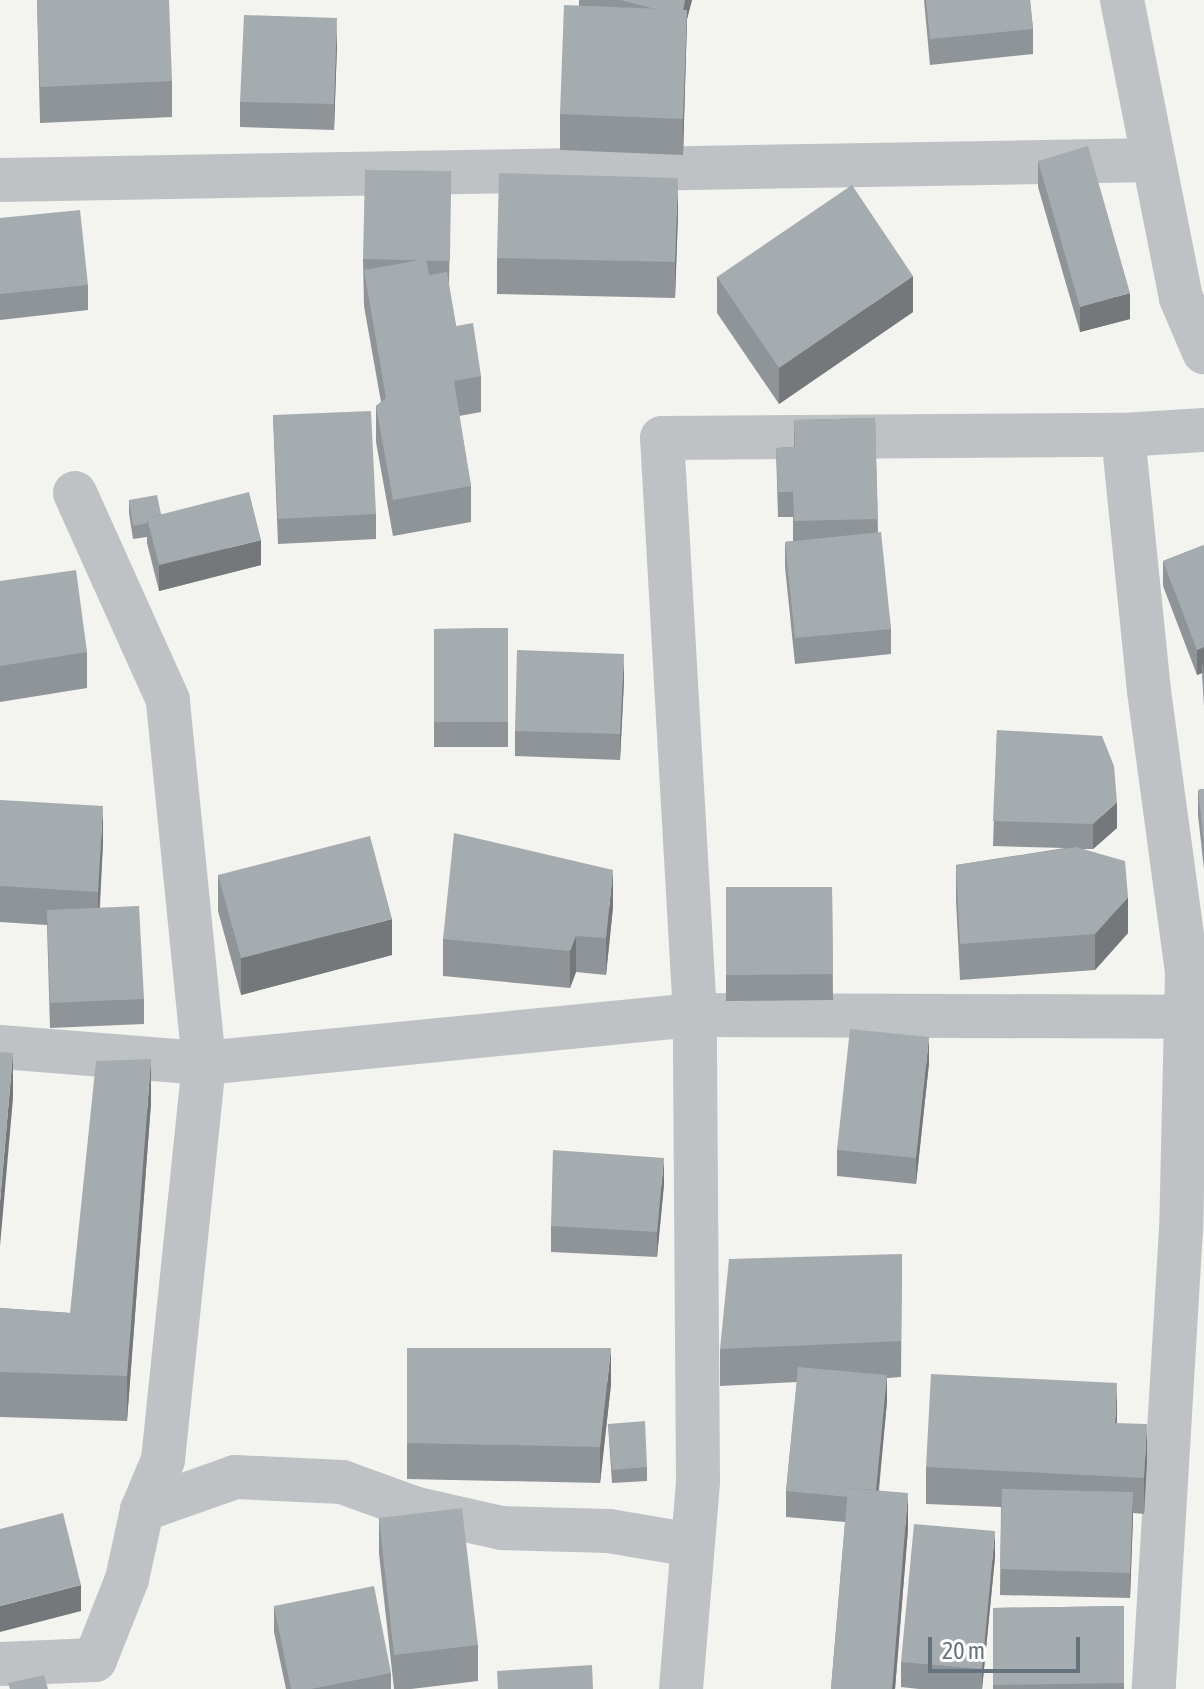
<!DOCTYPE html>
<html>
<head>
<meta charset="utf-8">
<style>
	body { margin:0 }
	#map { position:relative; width:1204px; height:1689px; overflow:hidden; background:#f3f3f0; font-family:"Asap Condensed",sans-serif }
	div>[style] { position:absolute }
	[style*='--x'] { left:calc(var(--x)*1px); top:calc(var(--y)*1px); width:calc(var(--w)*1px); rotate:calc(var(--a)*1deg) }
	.minor>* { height:44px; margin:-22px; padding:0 22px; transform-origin:22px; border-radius:22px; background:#bfc2c5 }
	.wall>* { inset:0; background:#8e9497 }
	.shaded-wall>* { inset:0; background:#74787b }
	.building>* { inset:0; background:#a5acb0 }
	span { translate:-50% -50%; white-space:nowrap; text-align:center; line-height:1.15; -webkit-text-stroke:8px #fff; paint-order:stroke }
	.scale { position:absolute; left:928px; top:1637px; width:152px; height:36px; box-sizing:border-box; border:4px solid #65737e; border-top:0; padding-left:10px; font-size:24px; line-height:28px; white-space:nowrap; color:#65737e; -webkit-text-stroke:6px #fff; paint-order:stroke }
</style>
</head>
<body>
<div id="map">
	<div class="minor">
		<i style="--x:1122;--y:0;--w:304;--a:78.8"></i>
		<i style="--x:1181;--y:298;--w:59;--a:66.9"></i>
		<i style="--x:0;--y:180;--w:1153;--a:-0.99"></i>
		<i style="--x:1123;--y:435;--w:257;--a:84.2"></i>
		<i style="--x:1149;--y:691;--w:284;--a:82.3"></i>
		<i style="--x:1187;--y:972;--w:257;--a:91.3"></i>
		<i style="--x:1181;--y:1229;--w:461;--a:93.4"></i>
		<i style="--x:0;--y:1047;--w:205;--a:4.5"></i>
		<i style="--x:204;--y:1063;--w:493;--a:-5.6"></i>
		<i style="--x:695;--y:1015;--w:578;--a:-93.27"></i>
		<i style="--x:662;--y:438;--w:461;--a:-0.4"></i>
		<i style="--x:1123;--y:435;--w:81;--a:-3.5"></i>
		<i style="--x:142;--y:1510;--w:99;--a:-19.5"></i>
		<i style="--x:235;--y:1477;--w:107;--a:2.7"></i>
		<i style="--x:342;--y:1482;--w:80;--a:19.8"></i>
		<i style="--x:417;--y:1509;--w:86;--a:12.7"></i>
		<i style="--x:501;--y:1528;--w:108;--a:1.6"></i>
		<i style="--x:609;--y:1531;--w:84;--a:9.6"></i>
		<i style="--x:0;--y:1664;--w:95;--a:-2.4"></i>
		<i style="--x:95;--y:1660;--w:87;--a:-68.4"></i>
		<i style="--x:127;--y:1579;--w:71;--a:-77.7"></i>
		<i style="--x:142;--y:1510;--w:54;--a:-67.2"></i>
		<i style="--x:163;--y:1460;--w:399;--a:-84.1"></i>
		<i style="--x:204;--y:1063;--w:365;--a:-95.7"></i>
		<i style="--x:168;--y:700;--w:227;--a:-114.2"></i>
		<i style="--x:681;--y:1689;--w:209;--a:-85.3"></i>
		<i style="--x:698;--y:1481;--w:466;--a:-90.4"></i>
		<i style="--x:695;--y:1015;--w:492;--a:0.2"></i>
	</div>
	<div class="wall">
		<i style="clip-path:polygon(37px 0,172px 81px,172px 117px,40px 123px)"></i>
		<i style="clip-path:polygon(579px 0,692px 0,687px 19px,683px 155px,560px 150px,560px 114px,579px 6px)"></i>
		<i style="clip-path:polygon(924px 0,1030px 0,1033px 29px,1033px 54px,930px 65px)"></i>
		<i style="clip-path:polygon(337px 44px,334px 130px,240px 127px,240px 102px)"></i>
		<i style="clip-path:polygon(1038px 161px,1130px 319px,1080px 332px,1038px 187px)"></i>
		<i style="clip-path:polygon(451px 171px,449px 286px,456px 326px,481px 376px,481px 412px,459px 416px,471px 486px,471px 522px,393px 536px,376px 442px,376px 406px,381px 402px,364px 306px,363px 259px)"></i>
		<i style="clip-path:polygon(678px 214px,675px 298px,497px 294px,497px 258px)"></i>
		<i style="clip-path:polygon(0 218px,88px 285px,88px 310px,0 320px)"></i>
		<i style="clip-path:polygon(717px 277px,913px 312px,779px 404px,717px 313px)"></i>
		<i style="clip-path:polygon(273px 415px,376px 514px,376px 539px,278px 544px)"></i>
		<i style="clip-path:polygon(875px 418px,878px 532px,891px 629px,891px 654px,795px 664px,785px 567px,785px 542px,793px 541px,793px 517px,778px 517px,776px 448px,794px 447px,794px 420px)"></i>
		<i style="clip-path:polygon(129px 500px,161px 514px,261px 565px,159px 591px,147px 543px,147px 537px,133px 539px,129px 513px)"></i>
		<i style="clip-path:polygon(1204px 545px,1204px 707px,1202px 673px,1197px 675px,1163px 586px,1163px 561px)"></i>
		<i style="clip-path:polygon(0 581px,87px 652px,87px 688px,0 702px)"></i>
		<i style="clip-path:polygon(508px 628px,508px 747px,434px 747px,434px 629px)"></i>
		<i style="clip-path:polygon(624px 680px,620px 760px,515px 756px,515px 731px)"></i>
		<i style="clip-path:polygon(997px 730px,1117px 828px,1093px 849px,1084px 849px,1128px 933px,1095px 970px,960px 980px,956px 901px,956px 865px,1065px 848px,993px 846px)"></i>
		<i style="clip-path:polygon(1204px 789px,1204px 869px,1198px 815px,1198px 790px)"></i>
		<i style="clip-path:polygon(0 800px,103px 842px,100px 908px,144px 999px,144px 1024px,50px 1028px,47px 925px,0 922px)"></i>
		<i style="clip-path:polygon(218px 875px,392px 955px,241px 995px,218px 911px)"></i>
		<i style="clip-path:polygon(726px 887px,832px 887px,833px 1000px,726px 1001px)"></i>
		<i style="clip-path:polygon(613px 907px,606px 975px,576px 972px,570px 988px,443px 976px,443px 939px)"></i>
		<i style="clip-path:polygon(929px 1063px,916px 1184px,837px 1176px,837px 1150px)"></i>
		<i style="clip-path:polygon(151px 1103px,127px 1421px,0 1417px,0 1308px,70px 1313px)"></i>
		<i style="clip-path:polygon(664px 1184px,657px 1257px,551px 1252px,551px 1226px)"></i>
		<i style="clip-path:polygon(902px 1254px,901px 1377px,887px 1378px,887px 1401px,879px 1490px,908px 1529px,895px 1689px,831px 1689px,845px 1522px,786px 1517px,786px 1491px,797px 1382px,720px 1386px,720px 1349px)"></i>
		<i style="clip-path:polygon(407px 1348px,611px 1384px,600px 1483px,407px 1479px)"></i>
		<i style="clip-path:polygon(1117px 1423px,1147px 1460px,1144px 1514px,1133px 1513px,1130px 1598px,1000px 1595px,1001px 1507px,926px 1504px,926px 1467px)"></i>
		<i style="clip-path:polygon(608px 1424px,647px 1467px,647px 1481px,612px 1483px)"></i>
		<i style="clip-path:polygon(379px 1518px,478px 1645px,478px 1681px,411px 1689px,394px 1689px,379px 1554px)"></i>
		<i style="clip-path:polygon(995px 1557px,982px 1689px,919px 1689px,901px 1687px,901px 1662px)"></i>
		<i style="clip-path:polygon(274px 1606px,391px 1673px,391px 1689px,286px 1689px,274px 1632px)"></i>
		<i style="clip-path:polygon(1124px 1606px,1124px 1689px,993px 1689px,993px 1608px)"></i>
	</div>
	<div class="shaded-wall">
		<i style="clip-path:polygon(685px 0,692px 0,687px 19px,683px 155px,682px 15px)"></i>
		<i style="clip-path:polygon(337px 18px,337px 44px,334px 130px,334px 104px)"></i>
		<i style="clip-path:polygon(678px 178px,678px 214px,675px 298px,675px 262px)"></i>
		<i style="clip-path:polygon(913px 276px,913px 312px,779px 404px,779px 368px)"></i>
		<i style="clip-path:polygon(1130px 293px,1130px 319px,1080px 332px,1080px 307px)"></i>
		<i style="clip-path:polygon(261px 540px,261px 565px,159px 591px,159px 565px)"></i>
		<i style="clip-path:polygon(1204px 647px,1204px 673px,1202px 660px,1202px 673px,1197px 675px,1197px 650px)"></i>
		<i style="clip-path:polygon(624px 654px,624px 680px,620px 760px,620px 734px)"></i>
		<i style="clip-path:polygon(1117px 802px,1117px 828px,1093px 849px,1093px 824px)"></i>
		<i style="clip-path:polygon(103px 806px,103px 842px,98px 928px,98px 892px)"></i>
		<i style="clip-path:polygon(613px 870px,613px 907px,606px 975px,606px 938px)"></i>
		<i style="clip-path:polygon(1128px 897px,1128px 933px,1095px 970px,1095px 934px)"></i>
		<i style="clip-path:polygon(392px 919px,392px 955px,241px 995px,241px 958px)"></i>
		<i style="clip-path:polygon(576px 936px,576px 972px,570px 988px,570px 951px)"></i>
		<i style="clip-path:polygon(929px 1037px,929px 1063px,916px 1184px,916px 1158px)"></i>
		<i style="clip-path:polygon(13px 1053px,13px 1098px,0 1246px,0 1202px)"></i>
		<i style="clip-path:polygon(151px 1059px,151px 1103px,127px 1421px,127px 1376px)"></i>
		<i style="clip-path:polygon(664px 1158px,664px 1184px,657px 1257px,657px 1232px)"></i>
		<i style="clip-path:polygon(611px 1348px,611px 1384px,600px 1483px,600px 1447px)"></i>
		<i style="clip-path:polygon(887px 1375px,887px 1401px,875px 1525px,875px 1499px)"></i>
		<i style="clip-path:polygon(1117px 1383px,1117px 1419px,1115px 1459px,1115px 1423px)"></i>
		<i style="clip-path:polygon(1147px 1424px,1147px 1460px,1144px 1514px,1144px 1478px)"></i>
		<i style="clip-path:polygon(1133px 1492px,1133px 1518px,1130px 1598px,1130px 1573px)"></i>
		<i style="clip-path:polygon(908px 1493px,908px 1529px,895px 1689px,892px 1689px)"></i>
		<i style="clip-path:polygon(995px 1531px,995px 1557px,982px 1689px,982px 1669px)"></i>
		<i style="clip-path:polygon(81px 1585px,81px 1611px,0 1632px,0 1606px)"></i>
	</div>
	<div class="building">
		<i style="clip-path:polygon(37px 0,169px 0,172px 81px,40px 87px)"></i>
		<i style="clip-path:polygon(620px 0,685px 0,683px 10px,655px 9px)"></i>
		<i style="clip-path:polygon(926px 0,1030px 0,1033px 29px,930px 39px)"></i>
		<i style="clip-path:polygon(564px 5px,687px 10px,683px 119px,560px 114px)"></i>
		<i style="clip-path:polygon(244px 15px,337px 18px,334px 104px,240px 102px)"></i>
		<i style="clip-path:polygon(1088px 146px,1130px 293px,1080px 307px,1038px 161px)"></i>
		<i style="clip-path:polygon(365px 170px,451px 171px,450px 261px,363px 259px)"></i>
		<i style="clip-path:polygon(499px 173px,678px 178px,675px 262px,497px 258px)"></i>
		<i style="clip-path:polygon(852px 185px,913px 276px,779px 368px,717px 277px)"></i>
		<i style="clip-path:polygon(80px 210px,88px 285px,0 294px,0 218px)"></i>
		<i style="clip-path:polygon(426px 259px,429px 275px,447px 272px,456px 326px,473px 323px,481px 376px,454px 381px,471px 486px,393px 500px,376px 406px,386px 398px,364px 270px)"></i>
		<i style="clip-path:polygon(371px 411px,376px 514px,278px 519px,273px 415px)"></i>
		<i style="clip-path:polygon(875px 418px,878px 519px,794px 521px,793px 492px,778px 492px,776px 448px,795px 447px,794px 420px)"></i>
		<i style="clip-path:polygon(249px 492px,261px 540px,159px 565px,147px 518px)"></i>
		<i style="clip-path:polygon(157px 495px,161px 514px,147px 518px,147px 523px,133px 526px,129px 500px)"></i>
		<i style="clip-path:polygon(881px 532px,891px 629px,795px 638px,785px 542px)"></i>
		<i style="clip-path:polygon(1204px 545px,1204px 647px,1197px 650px,1163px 561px)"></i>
		<i style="clip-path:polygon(76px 570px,87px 652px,0 666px,0 581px)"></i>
		<i style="clip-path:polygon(508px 628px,508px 722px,434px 722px,434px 629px)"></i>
		<i style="clip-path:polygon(517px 650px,624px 654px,620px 734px,515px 731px)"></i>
		<i style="clip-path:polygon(997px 730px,1102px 736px,1114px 766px,1117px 802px,1093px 824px,993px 821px)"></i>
		<i style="clip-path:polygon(1204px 789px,1204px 843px,1198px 790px)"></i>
		<i style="clip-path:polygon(0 800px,103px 806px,98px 892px,0 886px)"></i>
		<i style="clip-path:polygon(454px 833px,613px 870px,606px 938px,576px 936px,570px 951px,443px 939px)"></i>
		<i style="clip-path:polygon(370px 836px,392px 919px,241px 958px,218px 875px)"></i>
		<i style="clip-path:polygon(1076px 847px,1125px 861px,1128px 897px,1095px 934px,960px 944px,956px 865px)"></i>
		<i style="clip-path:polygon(726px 887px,832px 887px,833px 974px,726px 975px)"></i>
		<i style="clip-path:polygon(139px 906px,144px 999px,50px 1003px,47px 910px)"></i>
		<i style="clip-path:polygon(850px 1029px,929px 1037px,916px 1158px,837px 1150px)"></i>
		<i style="clip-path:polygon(0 1052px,13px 1053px,0 1202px)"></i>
		<i style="clip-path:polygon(151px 1059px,127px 1376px,0 1372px,0 1308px,70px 1313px,96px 1061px)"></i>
		<i style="clip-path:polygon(553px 1150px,664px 1158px,657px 1232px,551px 1226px)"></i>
		<i style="clip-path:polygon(902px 1254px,901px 1341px,720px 1349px,729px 1259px)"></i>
		<i style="clip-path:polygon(407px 1348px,611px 1348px,600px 1447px,407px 1443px)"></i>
		<i style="clip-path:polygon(798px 1367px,887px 1375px,876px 1490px,848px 1488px,848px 1497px,786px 1491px)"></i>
		<i style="clip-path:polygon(931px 1374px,1117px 1383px,1115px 1423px,1147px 1424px,1144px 1478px,926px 1467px)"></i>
		<i style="clip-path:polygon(645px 1421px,647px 1467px,612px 1470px,608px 1424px)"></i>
		<i style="clip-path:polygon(848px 1488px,908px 1493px,892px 1689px,831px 1689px)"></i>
		<i style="clip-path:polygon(1002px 1489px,1133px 1492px,1130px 1573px,1000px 1569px)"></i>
		<i style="clip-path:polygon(462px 1508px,478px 1645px,394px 1655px,379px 1518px)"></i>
		<i style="clip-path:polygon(63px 1513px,81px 1585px,0 1606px,0 1529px)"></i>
		<i style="clip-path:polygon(914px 1524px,995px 1531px,982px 1669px,901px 1662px)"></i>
		<i style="clip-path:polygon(374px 1586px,391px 1673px,311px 1689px,291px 1689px,274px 1606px)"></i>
		<i style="clip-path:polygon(1124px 1606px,1124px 1683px,993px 1685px,993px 1608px)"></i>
		<i style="clip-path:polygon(592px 1665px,593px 1689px,498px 1689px,497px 1671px)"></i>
		<i style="clip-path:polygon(44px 1675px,48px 1689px,10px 1689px,8px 1683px)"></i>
	</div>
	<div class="scale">20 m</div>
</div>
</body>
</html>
